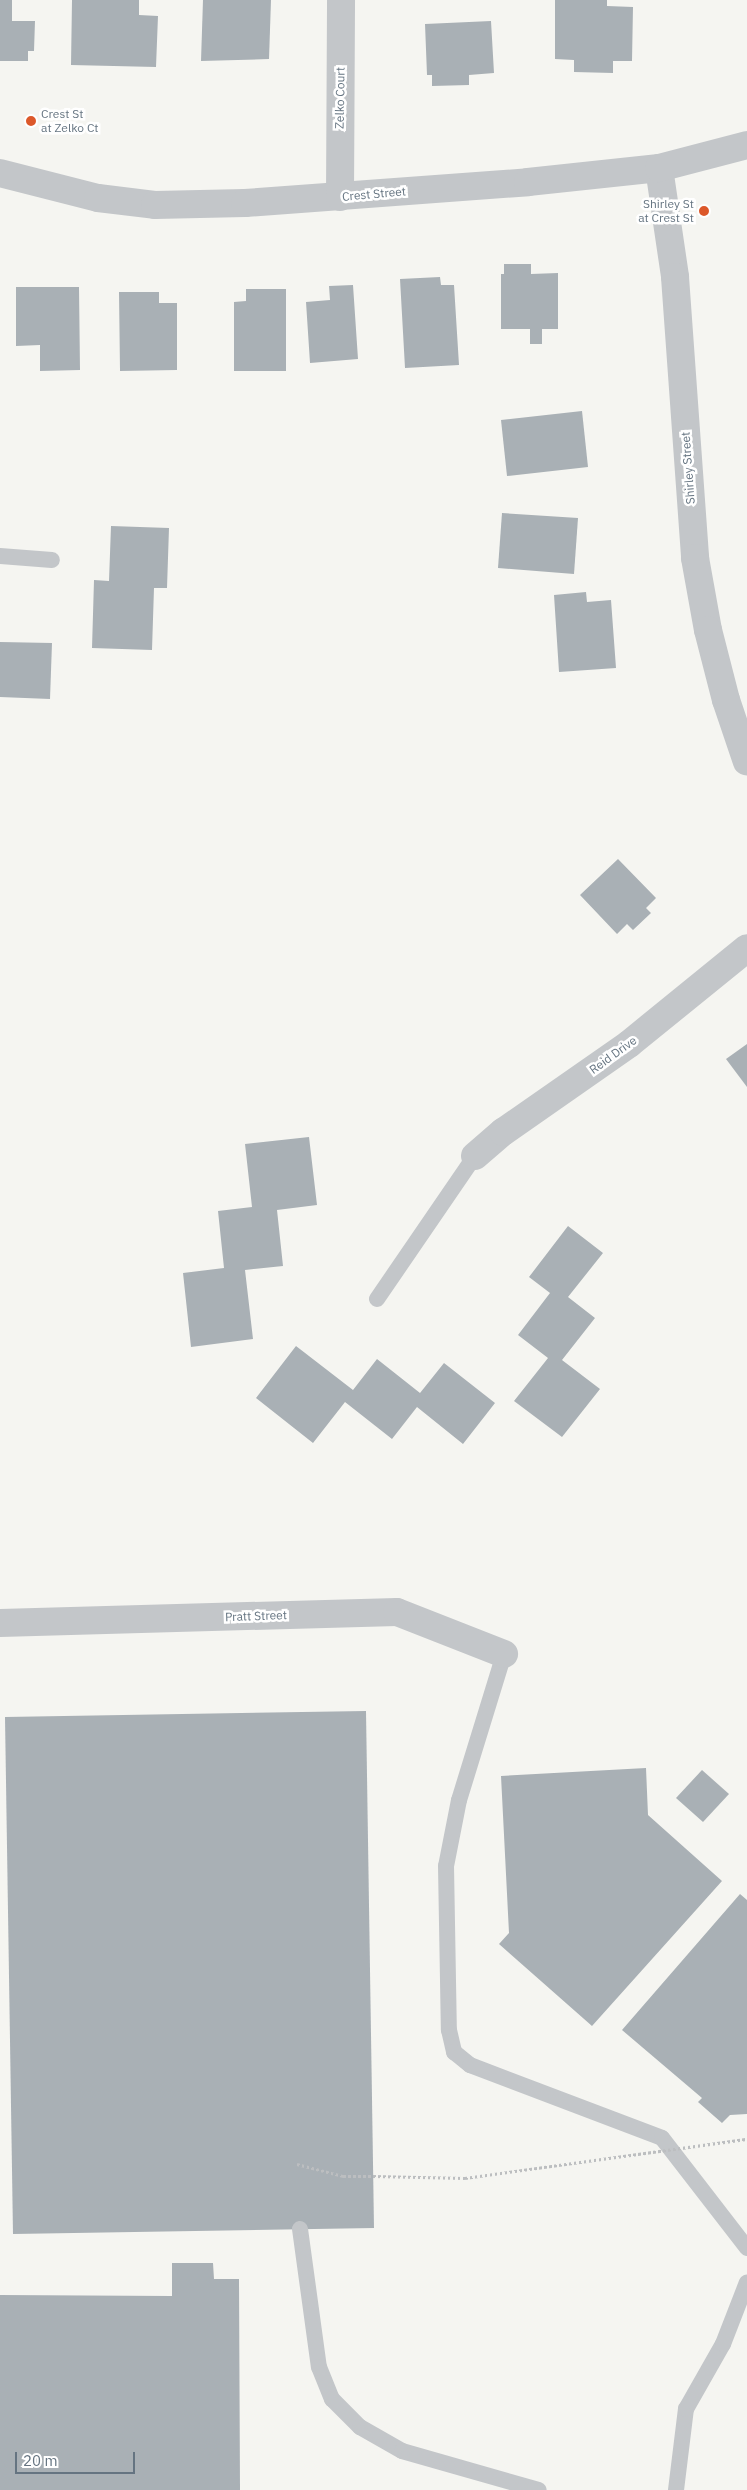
<!DOCTYPE html>
<html>
<head>
<meta charset="utf-8">
<style>
	body { margin:0 }
	#map { position:relative; width:747px; height:2490px; overflow:hidden; background:#f5f5f1; font-family:"IBM Plex Sans",sans-serif }
	div>[style] { position:absolute }
	[style*='--x'] { left:calc(var(--x)*1px); top:calc(var(--y)*1px); width:calc(var(--w)*1px); rotate:calc(var(--a)*1deg) }
	.building>* { inset:0; background:#a9b0b5 }
	.path>* { height:3px; margin-top:-1.5px; transform-origin:0; background:repeating-linear-gradient(90deg,#bcbec0 0 2.5px,transparent 0 5px) }
	.service>* { height:16px; margin:-8px; padding:0 8px; transform-origin:8px; border-radius:8px; background:#c3c6c9 }
	.minor>* { height:28px; margin:-14px; padding:0 14px; transform-origin:14px; border-radius:14px; background:#c3c6c9 }
	.path-bridge>* { height:3px; margin-top:-1.5px; transform-origin:0; background:repeating-linear-gradient(90deg,#bcbec0 0 2.5px,transparent 0 5px) }
	.dots>* { width:14px; height:14px; translate:-50% -50%; box-sizing:border-box; border:2px solid #fff; border-radius:50% }
	span { translate:-50% -50%; white-space:nowrap; text-align:center; line-height:1.15; -webkit-text-stroke:5px #fff; paint-order:stroke }
	.street-label { font-size:12px; color:#657481 }
	.poi-label { font-size:12px; color:#657481 }
	.left { translate:0 -50%; text-align:left }
	.right { translate:-100% -50%; text-align:right }
	.scale { position:absolute; left:15px; top:2452px; width:120px; height:22px; box-sizing:border-box; border:2px solid #657481; border-top:0; padding-left:6px; font-size:15px; line-height:18px; white-space:nowrap; color:#657481; -webkit-text-stroke:4px #fff; paint-order:stroke }
</style>
</head>
<body>
<div id="map">
	<div class="building">
		<i style="clip-path:polygon(0 0,12px 0,12px 21px,35px 21px,34px 51px,28px 51px,28px 61px,0 61px)"></i>
		<i style="clip-path:polygon(72px 0,139px 0,139px 15px,158px 16px,156px 67px,71px 65px)"></i>
		<i style="clip-path:polygon(203px 0,271px 0,269px 59px,201px 61px)"></i>
		<i style="clip-path:polygon(555px 0,607px 0,607px 6px,633px 7px,632px 61px,613px 61px,613px 73px,574px 72px,574px 60px,555px 59px)"></i>
		<i style="clip-path:polygon(491px 21px,494px 73px,469px 75px,469px 85px,432px 86px,432px 75px,427px 75px,425px 24px)"></i>
		<i style="clip-path:polygon(504px 264px,531px 264px,531px 274px,558px 273px,558px 329px,542px 329px,542px 344px,530px 344px,530px 329px,501px 329px,501px 274px,504px 274px)"></i>
		<i style="clip-path:polygon(440px 277px,441px 285px,454px 285px,459px 365px,405px 368px,400px 279px)"></i>
		<i style="clip-path:polygon(353px 285px,358px 359px,310px 363px,306px 302px,330px 300px,329px 286px)"></i>
		<i style="clip-path:polygon(16px 287px,79px 287px,80px 370px,40px 371px,40px 345px,16px 346px)"></i>
		<i style="clip-path:polygon(246px 289px,286px 289px,286px 371px,234px 371px,234px 302px,246px 301px)"></i>
		<i style="clip-path:polygon(119px 292px,159px 292px,159px 303px,177px 303px,177px 370px,120px 371px)"></i>
		<i style="clip-path:polygon(582px 411px,588px 467px,507px 476px,501px 420px)"></i>
		<i style="clip-path:polygon(502px 513px,578px 518px,574px 574px,498px 568px)"></i>
		<i style="clip-path:polygon(111px 526px,169px 528px,167px 588px,154px 588px,152px 650px,92px 648px,94px 580px,109px 581px)"></i>
		<i style="clip-path:polygon(586px 592px,587px 602px,611px 600px,616px 668px,559px 672px,554px 595px)"></i>
		<i style="clip-path:polygon(0 642px,52px 643px,50px 699px,0 697px)"></i>
		<i style="clip-path:polygon(618px 859px,656px 898px,646px 908px,651px 913px,633px 930px,627px 924px,617px 934px,580px 895px)"></i>
		<i style="clip-path:polygon(747px 1044px,747px 1087px,726px 1059px)"></i>
		<i style="clip-path:polygon(309px 1137px,317px 1205px,277px 1210px,283px 1266px,245px 1270px,253px 1339px,191px 1347px,183px 1273px,224px 1268px,218px 1211px,252px 1207px,245px 1144px)"></i>
		<i style="clip-path:polygon(568px 1226px,603px 1253px,568px 1297px,595px 1318px,562px 1360px,600px 1389px,562px 1437px,514px 1401px,548px 1358px,518px 1335px,550px 1293px,529px 1277px)"></i>
		<i style="clip-path:polygon(296px 1346px,353px 1390px,377px 1359px,420px 1393px,444px 1363px,495px 1403px,463px 1444px,417px 1407px,392px 1439px,345px 1402px,313px 1443px,256px 1398px)"></i>
		<i style="clip-path:polygon(366px 1711px,374px 2228px,13px 2234px,5px 1717px)"></i>
		<i style="clip-path:polygon(646px 1768px,648px 1815px,722px 1881px,592px 2026px,499px 1944px,509px 1933px,501px 1776px)"></i>
		<i style="clip-path:polygon(702px 1770px,729px 1794px,703px 1822px,676px 1798px)"></i>
		<i style="clip-path:polygon(740px 1894px,747px 1900px,747px 2114px,730px 2115px,722px 2123px,698px 2102px,702px 2098px,622px 2030px)"></i>
		<i style="clip-path:polygon(172px 2263px,213px 2263px,214px 2279px,239px 2279px,240px 2490px,0 2490px,0 2295px,172px 2296px)"></i>
	</div>
	<div class="path">
		<i style="--x:297;--y:2164;--w:48;--a:14.6"></i>
		<i style="--x:343;--y:2176;--w:30;--a:0"></i>
	</div>
	<div class="service">
		<i style="--x:0;--y:556;--w:52;--a:4.4"></i>
		<i style="--x:377;--y:1299;--w:173;--a:-55.6"></i>
		<i style="--x:504;--y:1654;--w:153;--a:107.1"></i>
		<i style="--x:459;--y:1800;--w:67;--a:101.1"></i>
		<i style="--x:446;--y:1866;--w:164;--a:89"></i>
		<i style="--x:449;--y:2030;--w:23;--a:77"></i>
		<i style="--x:454;--y:2052;--w:21;--a:39"></i>
		<i style="--x:470;--y:2065;--w:205;--a:20.8"></i>
		<i style="--x:662;--y:2138;--w:139;--a:52.3"></i>
		<i style="--x:300;--y:2229;--w:139;--a:82.2"></i>
		<i style="--x:319;--y:2367;--w:35;--a:68"></i>
		<i style="--x:332;--y:2399;--w:40;--a:45"></i>
		<i style="--x:360;--y:2427;--w:48;--a:29.7"></i>
		<i style="--x:402;--y:2451;--w:142;--a:15.9"></i>
		<i style="--x:676;--y:2490;--w:82;--a:-83"></i>
		<i style="--x:686;--y:2409;--w:75;--a:-60.4"></i>
		<i style="--x:723;--y:2344;--w:66;--a:-68.8"></i>
	</div>
	<div class="minor">
		<i style="--x:659;--y:168;--w:110;--a:81.6"></i>
		<i style="--x:675;--y:277;--w:282;--a:85.9"></i>
		<i style="--x:695;--y:558;--w:73;--a:79.8"></i>
		<i style="--x:708;--y:630;--w:72;--a:75.6"></i>
		<i style="--x:726;--y:700;--w:65;--a:71.3"></i>
		<i style="--x:0;--y:173;--w:101;--a:14.3"></i>
		<i style="--x:98;--y:198;--w:57;--a:7"></i>
		<i style="--x:155;--y:205;--w:90;--a:-1.3"></i>
		<i style="--x:245;--y:203;--w:284;--a:-4.2"></i>
		<i style="--x:528;--y:182;--w:132;--a:-6.1"></i>
		<i style="--x:659;--y:168;--w:91;--a:-14.6"></i>
		<i style="--x:340;--y:197;--w:197;--a:-89.7"></i>
		<i style="--x:475;--y:1156;--w:37;--a:-41"></i>
		<i style="--x:503;--y:1132;--w:154;--a:-34.9"></i>
		<i style="--x:629;--y:1044;--w:152;--a:-39.1"></i>
		<i style="--x:0;--y:1623;--w:397;--a:-1.6"></i>
		<i style="--x:397;--y:1612;--w:115;--a:21.4"></i>
	</div>
	<div class="path-bridge">
		<i style="--x:373;--y:2176;--w:92;--a:1.2"></i>
		<i style="--x:465;--y:2178;--w:285;--a:-7.9"></i>
	</div>
	<div class="dots">
		<i style="left:31px;top:121px;background:#dc582a"></i>
		<i style="left:704px;top:211px;background:#dc582a"></i>
	</div>
	<div class="street-label">
		<span style="left:340px;top:98px;rotate:-89deg">Zelko Court</span>
		<span style="left:374px;top:194px;rotate:-5deg">Crest Street</span>
		<span style="left:688px;top:468px;rotate:-94deg">Shirley Street</span>
		<span style="left:613px;top:1055px;rotate:-36deg">Reid Drive</span>
		<span style="left:256px;top:1616px;rotate:-2deg">Pratt Street</span>
	</div>
	<div class="poi-label">
		<span class="left" style="left:41px;top:121px">Crest St<br>at Zelko Ct</span>
		<span class="right" style="left:694px;top:211px">Shirley St<br>at Crest St</span>
	</div>
	<div class="scale">20 m</div>
</div>
</body>
</html>
